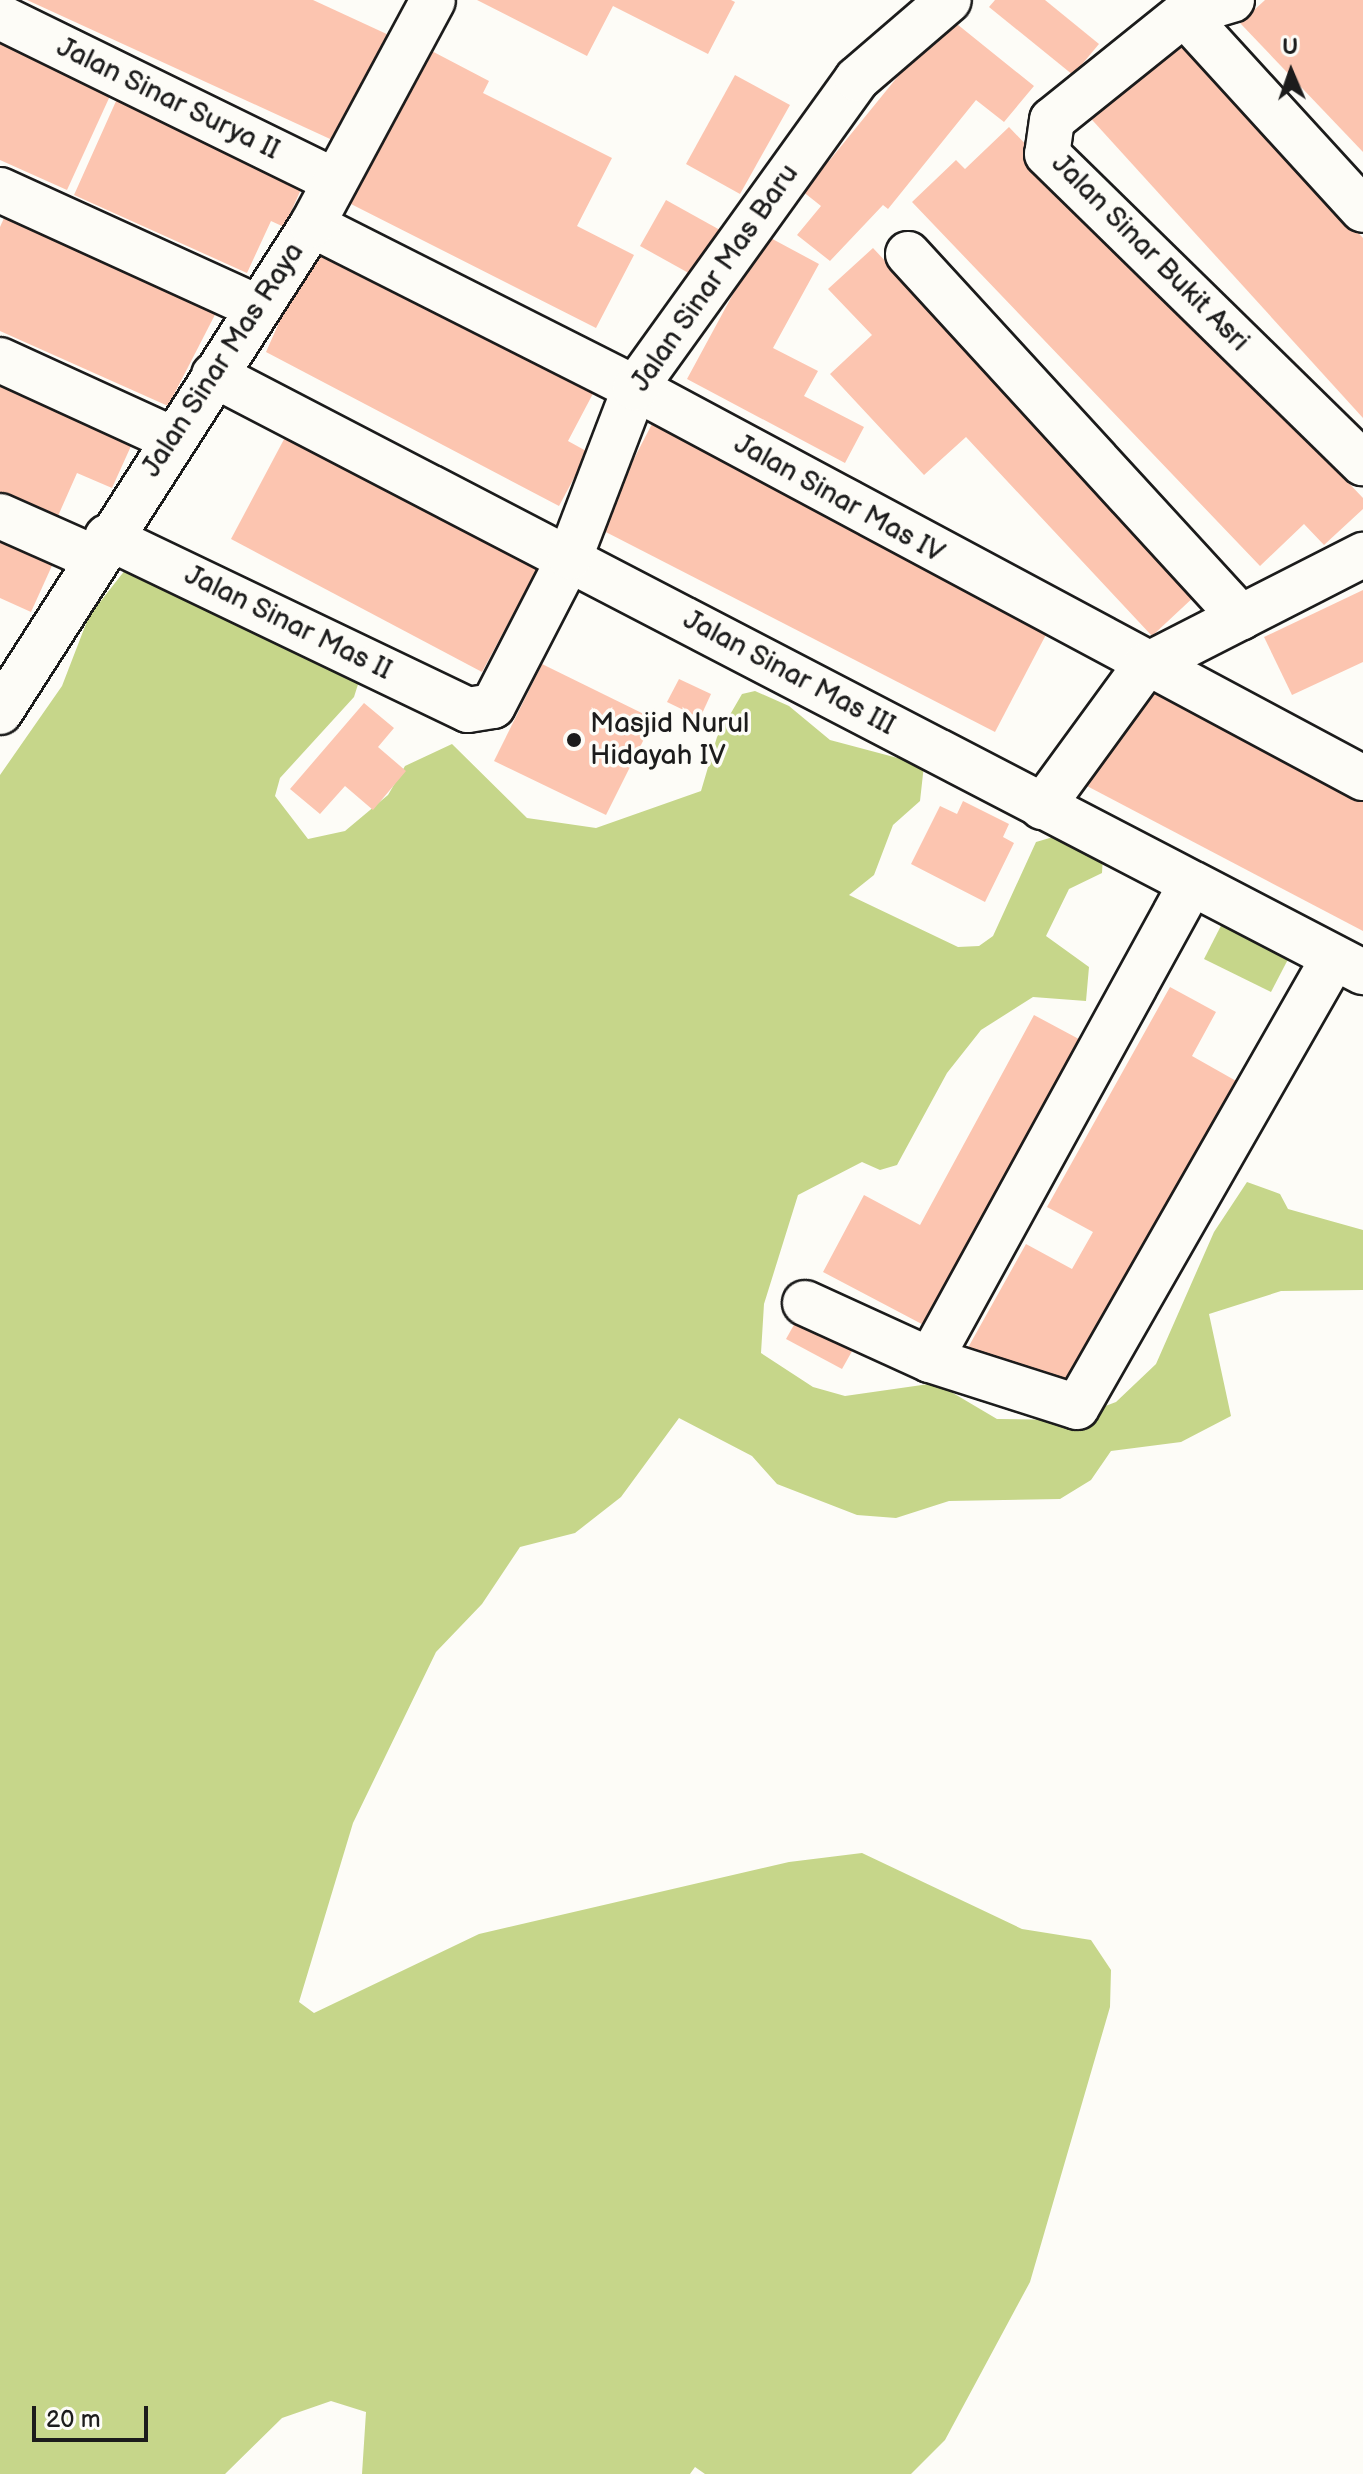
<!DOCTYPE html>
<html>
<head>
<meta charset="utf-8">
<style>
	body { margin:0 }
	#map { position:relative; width:1363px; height:2474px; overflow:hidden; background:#fdfcf7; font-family:"Balsamiq Sans",sans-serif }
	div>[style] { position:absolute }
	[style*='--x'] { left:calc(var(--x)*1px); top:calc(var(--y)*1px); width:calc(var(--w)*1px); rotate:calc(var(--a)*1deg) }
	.green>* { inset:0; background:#c6d68a }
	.building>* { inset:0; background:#fcc5b0 }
	.roads { filter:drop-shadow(2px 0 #1c1c1c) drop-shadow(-2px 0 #1c1c1c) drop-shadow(0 2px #1c1c1c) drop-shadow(0 -2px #1c1c1c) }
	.minor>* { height:44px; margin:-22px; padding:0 22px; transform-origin:22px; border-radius:22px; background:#fdfcf7 }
	.dots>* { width:22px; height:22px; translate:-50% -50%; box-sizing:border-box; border:4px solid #fdfcf7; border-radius:50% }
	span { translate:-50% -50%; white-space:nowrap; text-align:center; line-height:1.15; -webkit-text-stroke:7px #fdfcf7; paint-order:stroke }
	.street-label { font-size:28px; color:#1c1c1c }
	.poi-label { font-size:28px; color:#1c1c1c }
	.left { translate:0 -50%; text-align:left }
	.north { position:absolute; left:1251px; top:32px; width:80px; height:80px; -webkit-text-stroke:6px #fdfcf7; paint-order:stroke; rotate:358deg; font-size:22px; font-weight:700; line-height:32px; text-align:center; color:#1c1c1c }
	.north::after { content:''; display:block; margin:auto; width:28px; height:36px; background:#1c1c1c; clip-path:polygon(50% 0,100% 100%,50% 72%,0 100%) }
	.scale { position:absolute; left:32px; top:2406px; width:116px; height:36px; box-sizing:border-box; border:4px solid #1c1c1c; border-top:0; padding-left:10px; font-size:24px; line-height:28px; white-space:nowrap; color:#1c1c1c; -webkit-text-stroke:6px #fdfcf7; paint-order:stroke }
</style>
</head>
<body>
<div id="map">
	<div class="green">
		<i style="clip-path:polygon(133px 560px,360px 678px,354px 697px,280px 778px,275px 796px,308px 839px,345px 831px,388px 795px,405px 766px,452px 744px,527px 818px,596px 828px,701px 791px,717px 737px,742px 694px,755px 691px,789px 706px,830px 740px,924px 765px,920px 801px,893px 825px,874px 875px,849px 895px,958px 947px,979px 946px,993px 936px,1036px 842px,1060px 835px,1103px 856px,1102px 873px,1069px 889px,1046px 936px,1089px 967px,1086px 1001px,1033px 997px,981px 1030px,947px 1073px,897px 1165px,880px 1170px,862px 1162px,798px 1195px,764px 1304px,761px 1353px,813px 1387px,845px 1396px,936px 1383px,997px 1419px,1068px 1420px,1116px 1402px,1156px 1364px,1214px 1232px,1247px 1182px,1280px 1194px,1288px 1209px,1363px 1230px,1363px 1290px,1281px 1291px,1209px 1314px,1231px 1416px,1181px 1442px,1111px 1451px,1091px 1480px,1060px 1499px,949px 1501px,896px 1518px,857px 1515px,777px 1484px,752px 1456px,679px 1418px,621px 1497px,575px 1533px,520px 1547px,482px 1604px,436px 1652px,353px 1823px,299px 2002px,314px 2013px,479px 1934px,789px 1862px,862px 1853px,1022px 1929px,1091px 1940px,1111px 1970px,1110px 2007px,1030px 2282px,945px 2440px,911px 2474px,705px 2474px,695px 2467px,690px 2474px,362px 2474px,366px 2412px,331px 2401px,282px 2418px,225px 2474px,0 2474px,0 775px,62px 686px,89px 616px)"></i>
		<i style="clip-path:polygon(1229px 910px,1296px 944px,1271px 992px,1204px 959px)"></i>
	</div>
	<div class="building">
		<i style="clip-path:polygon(27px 0,313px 0,391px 36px,341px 144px)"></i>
		<i style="clip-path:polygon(477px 0,731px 0,735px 2px,708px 54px,613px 6px,587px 56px)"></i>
		<i style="clip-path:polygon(995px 0,1045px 0,1099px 44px,1073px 75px,989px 7px)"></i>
		<i style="clip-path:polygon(1265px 0,1363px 0,1363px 152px,1240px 23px)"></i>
		<i style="clip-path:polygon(947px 16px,1034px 86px,1004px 122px,976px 100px,888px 209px,883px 205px,830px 261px,797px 235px,821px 206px,792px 183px,817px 152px,829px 161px)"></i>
		<i style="clip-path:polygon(1174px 31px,1363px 238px,1363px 418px,1084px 111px)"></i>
		<i style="clip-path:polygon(0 33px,115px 85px,67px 190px,0 160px)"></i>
		<i style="clip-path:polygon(426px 48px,489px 81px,483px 93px,612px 158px,577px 226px,634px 255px,596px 328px,347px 202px)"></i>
		<i style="clip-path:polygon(735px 75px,790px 105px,740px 194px,686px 164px)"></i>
		<i style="clip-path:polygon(121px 90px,308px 174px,284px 227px,271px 221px,247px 273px,74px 195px)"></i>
		<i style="clip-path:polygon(1009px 127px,1363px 498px,1363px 509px,1324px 545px,1304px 524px,1260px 566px,912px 202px,956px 160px,965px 169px)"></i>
		<i style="clip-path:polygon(666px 200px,720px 230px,694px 276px,640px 246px)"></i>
		<i style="clip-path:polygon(8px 209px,221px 303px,168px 406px,0 331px,0 227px)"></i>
		<i style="clip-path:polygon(765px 235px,819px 264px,773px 348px,818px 371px,804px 396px,864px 427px,845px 463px,687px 379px)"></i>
		<i style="clip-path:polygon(316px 239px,597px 386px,568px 441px,588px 452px,559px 506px,266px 352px)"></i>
		<i style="clip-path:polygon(873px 248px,1197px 594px,1152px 636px,966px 437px,924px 475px,830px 374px,872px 335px,828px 289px)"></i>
		<i style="clip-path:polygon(0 374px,136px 435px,112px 488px,77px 473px,54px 525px,0 501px)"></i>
		<i style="clip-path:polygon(653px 422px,1050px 627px,995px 732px,598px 528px)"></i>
		<i style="clip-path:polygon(290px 428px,541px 562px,482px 672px,231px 539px)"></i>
		<i style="clip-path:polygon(0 534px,55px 559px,31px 612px,0 598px)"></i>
		<i style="clip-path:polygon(1363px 590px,1363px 662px,1292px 695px,1264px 637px)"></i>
		<i style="clip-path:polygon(542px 664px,654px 719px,606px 815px,494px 761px)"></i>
		<i style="clip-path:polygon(679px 679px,711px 694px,700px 718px,667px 702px)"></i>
		<i style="clip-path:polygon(1141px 684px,1363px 801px,1363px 931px,1087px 786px)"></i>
		<i style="clip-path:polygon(364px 703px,394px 728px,378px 747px,406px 771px,373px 810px,345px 786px,320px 814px,290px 789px)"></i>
		<i style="clip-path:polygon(963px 801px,1009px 824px,1003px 837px,1014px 843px,985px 902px,911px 864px,940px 806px,957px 814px)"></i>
		<i style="clip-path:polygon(1170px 987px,1216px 1012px,1192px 1056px,1238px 1082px,1058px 1404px,965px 1353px,1026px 1244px,1072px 1269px,1093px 1232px,1047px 1207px)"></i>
		<i style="clip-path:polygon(1034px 1015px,1090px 1045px,935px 1331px,823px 1272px,864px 1195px,920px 1225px)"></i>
		<i style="clip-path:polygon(804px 1307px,860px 1337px,842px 1369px,786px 1339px)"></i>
	</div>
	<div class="roads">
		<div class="minor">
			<i style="--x:1232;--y:0;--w:50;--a:163.7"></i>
			<i style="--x:1184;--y:14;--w:169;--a:141.2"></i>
			<i style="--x:1052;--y:120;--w:34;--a:98"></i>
			<i style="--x:1047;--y:154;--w:442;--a:44.4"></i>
			<i style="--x:1184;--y:14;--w:265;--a:47.6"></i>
			<i style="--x:0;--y:17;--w:373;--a:26.1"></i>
			<i style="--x:0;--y:190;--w:282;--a:24.5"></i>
			<i style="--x:312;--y:225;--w:362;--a:26.8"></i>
			<i style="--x:635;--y:388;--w:826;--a:28.18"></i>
			<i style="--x:908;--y:254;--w:493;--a:47.5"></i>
			<i style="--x:0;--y:360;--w:187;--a:24.6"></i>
			<i style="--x:214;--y:375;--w:1295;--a:27.46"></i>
			<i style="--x:0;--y:516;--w:104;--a:23.9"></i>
			<i style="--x:107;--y:537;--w:400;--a:25.6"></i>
			<i style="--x:468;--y:710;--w:25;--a:-9"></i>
			<i style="--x:493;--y:706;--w:168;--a:-62.7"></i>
			<i style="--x:570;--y:557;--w:181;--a:-69"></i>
			<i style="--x:635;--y:388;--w:380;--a:-54.3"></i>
			<i style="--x:857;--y:79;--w:121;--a:-40.7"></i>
			<i style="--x:0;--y:712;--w:578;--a:-57.35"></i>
			<i style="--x:312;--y:225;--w:255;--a:-61.7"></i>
			<i style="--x:1042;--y:807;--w:175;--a:-53.9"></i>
			<i style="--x:1145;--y:666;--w:245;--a:-27"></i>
			<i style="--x:805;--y:1303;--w:137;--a:24.5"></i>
			<i style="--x:930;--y:1360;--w:154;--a:17.7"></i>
			<i style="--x:1077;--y:1407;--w:516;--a:-60.26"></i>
			<i style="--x:930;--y:1360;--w:543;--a:-61.26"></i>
		</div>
	</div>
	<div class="dots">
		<i style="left:574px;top:740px;background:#1c1c1c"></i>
	</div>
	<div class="street-label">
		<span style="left:168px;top:99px;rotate:26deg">Jalan Sinar Surya II</span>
		<span style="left:1150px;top:253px;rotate:45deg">Jalan Sinar Bukit Asri</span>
		<span style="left:715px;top:278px;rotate:-55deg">Jalan Sinar Mas Baru</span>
		<span style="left:223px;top:360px;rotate:-57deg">Jalan Sinar Mas Raya</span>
		<span style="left:839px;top:499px;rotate:29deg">Jalan Sinar Mas IV</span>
		<span style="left:288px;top:623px;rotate:26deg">Jalan Sinar Mas II</span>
		<span style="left:789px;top:673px;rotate:28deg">Jalan Sinar Mas III</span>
	</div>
	<div class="poi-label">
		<span class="left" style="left:590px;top:740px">Masjid Nurul<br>Hidayah IV</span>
	</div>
	<div class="north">U</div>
	<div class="scale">20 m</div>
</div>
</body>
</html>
